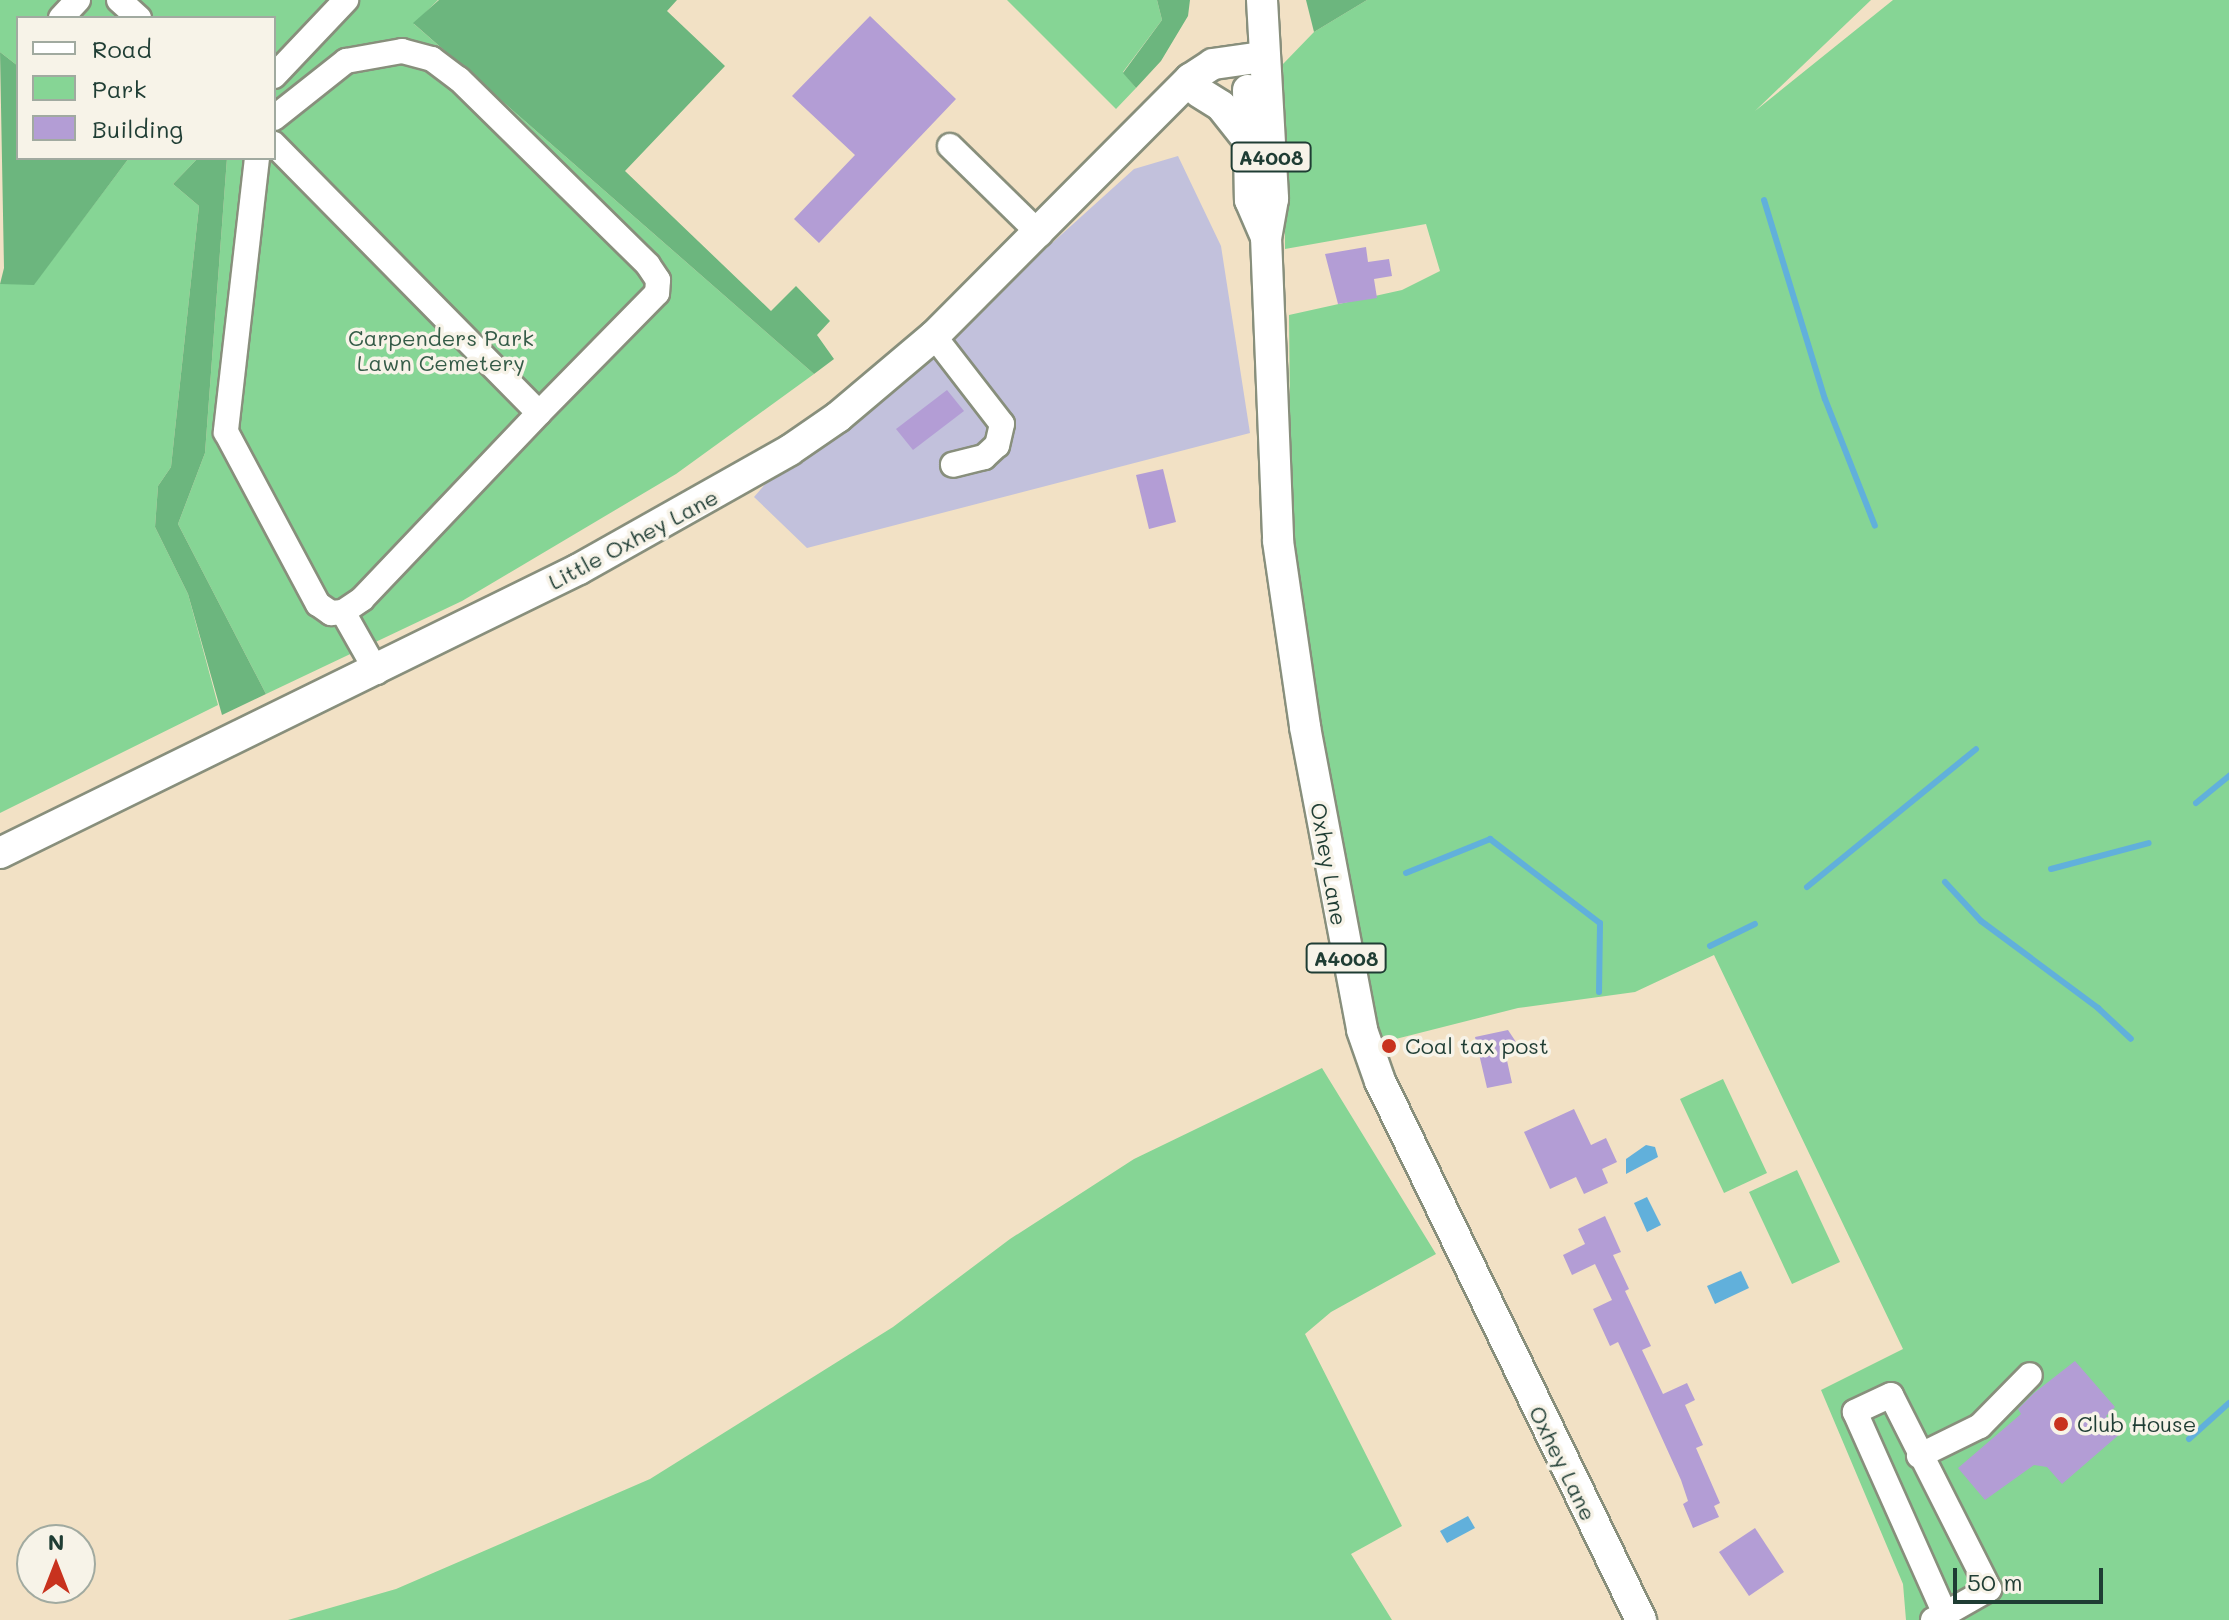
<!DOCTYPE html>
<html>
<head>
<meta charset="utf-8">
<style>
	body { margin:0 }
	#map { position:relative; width:2229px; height:1620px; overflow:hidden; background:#f2e1c5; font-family:Mali,sans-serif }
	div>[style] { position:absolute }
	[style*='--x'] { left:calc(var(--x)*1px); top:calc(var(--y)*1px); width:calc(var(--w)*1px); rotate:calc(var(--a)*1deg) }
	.industrial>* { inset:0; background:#c2c1dc }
	.green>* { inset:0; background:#86d595 }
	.forest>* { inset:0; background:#6cb67e }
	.water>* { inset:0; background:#61b0db }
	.stream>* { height:6px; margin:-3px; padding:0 3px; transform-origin:3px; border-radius:3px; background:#61b0db }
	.building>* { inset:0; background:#b39dd5 }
	.roads { filter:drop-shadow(2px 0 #888f7c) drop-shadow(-2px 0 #888f7c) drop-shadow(0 2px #888f7c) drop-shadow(0 -2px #888f7c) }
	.minor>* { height:24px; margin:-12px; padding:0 12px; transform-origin:12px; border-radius:12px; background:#fff }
	.major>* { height:30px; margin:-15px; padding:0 15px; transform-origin:15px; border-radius:15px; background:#fff }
	.dots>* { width:22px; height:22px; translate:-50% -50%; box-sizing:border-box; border:4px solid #f7f3e8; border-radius:50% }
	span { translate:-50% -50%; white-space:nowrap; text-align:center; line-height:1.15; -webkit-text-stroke:7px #f7f3e8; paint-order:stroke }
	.shield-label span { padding:2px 6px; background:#f7f3e8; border:2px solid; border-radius:6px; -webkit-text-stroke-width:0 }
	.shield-label { font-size:20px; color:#1f3d34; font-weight:700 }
	.park-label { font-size:22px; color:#345b47 }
	.street-label { font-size:22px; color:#1f3d34 }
	.poi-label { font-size:22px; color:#1f3d34 }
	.left { translate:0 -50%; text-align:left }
	.legend { position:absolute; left:16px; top:16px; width:260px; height:144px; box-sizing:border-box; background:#f7f3e8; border:2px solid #a1aaa0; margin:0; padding:10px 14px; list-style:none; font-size:24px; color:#1f3d34 }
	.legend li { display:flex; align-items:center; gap:16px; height:40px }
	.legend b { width:40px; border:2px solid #a1aaa0 }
	.north { position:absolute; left:16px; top:1524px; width:80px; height:80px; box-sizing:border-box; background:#f7f3e8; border:2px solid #a1aaa0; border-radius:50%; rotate:0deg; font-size:22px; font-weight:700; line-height:32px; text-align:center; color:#1f3d34 }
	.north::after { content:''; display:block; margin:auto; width:28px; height:36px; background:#c8321e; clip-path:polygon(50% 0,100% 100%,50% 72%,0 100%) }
	.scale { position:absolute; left:1953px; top:1568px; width:150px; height:36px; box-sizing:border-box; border:4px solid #1f3d34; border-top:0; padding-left:10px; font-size:24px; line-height:28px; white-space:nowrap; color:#1f3d34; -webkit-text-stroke:6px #f7f3e8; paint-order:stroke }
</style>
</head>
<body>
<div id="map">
	<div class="industrial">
		<i style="clip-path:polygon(1178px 156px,1221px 246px,1250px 433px,807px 548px,754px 497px,774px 474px,940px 344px,1134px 169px)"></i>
	</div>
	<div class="green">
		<i style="clip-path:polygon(0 0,438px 0,414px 24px,814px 374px,676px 474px,462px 601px,266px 694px,178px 524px,205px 453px,227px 158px,274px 158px,274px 18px,18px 18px,18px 66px,0 52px)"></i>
		<i style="clip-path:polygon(1007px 0,1157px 0,1162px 20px,1123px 72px,1136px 88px,1116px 109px)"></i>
		<i style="clip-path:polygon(1367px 0,1871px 0,1755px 111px,1893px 0,2229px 0,2229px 1620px,1906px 1620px,1903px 1584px,1821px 1390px,1903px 1349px,1714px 955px,1635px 992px,1518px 1008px,1372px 1045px,1292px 595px,1289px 315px,1402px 290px,1440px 271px,1426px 224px,1285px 249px,1283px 64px,1314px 32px)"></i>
		<i style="clip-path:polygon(129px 158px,198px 158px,173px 184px,199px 206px,171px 467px,158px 486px,155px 527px,188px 594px,218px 705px,0 813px,0 284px,34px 284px)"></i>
		<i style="clip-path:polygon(1322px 1068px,1436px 1254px,1331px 1312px,1305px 1334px,1402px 1526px,1351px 1554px,1392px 1620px,288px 1620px,396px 1589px,650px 1479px,893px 1327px,1010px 1239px,1134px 1159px)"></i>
		<i style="clip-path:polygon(1723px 1079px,1767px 1173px,1724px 1193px,1680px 1099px)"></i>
		<i style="clip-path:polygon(1797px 1170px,1840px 1262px,1792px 1284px,1749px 1192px)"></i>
	</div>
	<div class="forest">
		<i style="clip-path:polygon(439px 0,677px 0,667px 11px,725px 66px,625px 171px,771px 311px,796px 286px,830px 321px,817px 335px,834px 359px,814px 374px,413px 23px)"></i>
		<i style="clip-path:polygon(1157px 0,1190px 0,1188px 16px,1161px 61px,1136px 88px,1123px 73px,1162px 20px)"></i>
		<i style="clip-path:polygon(1306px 0,1367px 0,1314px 32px)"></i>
		<i style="clip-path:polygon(0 52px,18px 66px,18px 158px,129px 158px,34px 285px,0 284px,4px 268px)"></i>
		<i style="clip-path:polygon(198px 158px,227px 158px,205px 453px,178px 524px,266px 694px,222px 715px,188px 594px,155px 527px,158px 486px,171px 467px,199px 206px,173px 184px)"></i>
	</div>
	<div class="water">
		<i style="clip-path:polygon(1646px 1145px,1655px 1147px,1658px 1157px,1626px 1174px,1626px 1159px)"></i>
		<i style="clip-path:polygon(1647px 1197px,1661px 1225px,1647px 1232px,1634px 1203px)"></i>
		<i style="clip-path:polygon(1741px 1271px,1749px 1288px,1715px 1304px,1707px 1286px)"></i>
		<i style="clip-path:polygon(1468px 1516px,1475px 1528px,1447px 1543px,1440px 1531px)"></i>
	</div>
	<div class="stream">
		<i style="--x:1764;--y:200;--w:208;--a:73"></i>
		<i style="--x:1825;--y:399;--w:136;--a:68.5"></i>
		<i style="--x:2196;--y:803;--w:43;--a:-39.3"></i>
		<i style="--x:2051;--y:869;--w:101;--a:-14.9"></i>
		<i style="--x:1406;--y:873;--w:91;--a:-22"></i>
		<i style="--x:1490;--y:839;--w:138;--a:37.4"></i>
		<i style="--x:1600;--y:923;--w:69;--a:90.8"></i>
		<i style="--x:1945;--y:882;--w:53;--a:47.3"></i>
		<i style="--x:1981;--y:921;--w:146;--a:36.6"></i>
		<i style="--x:2098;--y:1008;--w:45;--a:43.2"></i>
		<i style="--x:1807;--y:887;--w:218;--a:-39.2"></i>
		<i style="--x:1710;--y:946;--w:50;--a:-26.1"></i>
		<i style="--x:2189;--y:1439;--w:54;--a:-42"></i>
	</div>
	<div class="building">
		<i style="clip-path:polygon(870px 16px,956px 99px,819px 243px,794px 219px,855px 155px,792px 96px)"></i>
		<i style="clip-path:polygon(1366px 247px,1368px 262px,1389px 259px,1392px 276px,1374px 279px,1377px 298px,1338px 304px,1325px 254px)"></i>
		<i style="clip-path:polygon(947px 390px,964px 411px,913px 450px,896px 429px)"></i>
		<i style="clip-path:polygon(1163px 469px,1176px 522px,1149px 529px,1136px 475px)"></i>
		<i style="clip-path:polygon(1508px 1030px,1516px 1042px,1506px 1056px,1512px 1083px,1487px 1088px,1475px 1037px)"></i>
		<i style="clip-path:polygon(1574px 1109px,1591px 1145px,1606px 1138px,1617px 1162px,1602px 1169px,1608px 1183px,1584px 1194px,1576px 1177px,1550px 1189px,1524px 1132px)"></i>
		<i style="clip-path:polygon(1605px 1216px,1621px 1252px,1613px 1255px,1629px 1289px,1625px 1291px,1651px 1346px,1642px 1350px,1663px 1394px,1687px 1383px,1695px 1400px,1685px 1405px,1703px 1445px,1696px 1448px,1720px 1503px,1714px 1506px,1719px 1517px,1693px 1528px,1683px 1504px,1688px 1501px,1681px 1480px,1636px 1381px,1618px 1342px,1610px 1346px,1593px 1309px,1612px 1300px,1595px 1264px,1572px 1275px,1563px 1255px,1585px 1244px,1578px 1229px)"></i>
		<i style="clip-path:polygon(2075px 1361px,2115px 1407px,2106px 1416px,2121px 1433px,2062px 1484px,2047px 1467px,2034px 1465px,1985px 1500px,1958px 1468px,2021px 1414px,2018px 1409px,2034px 1393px)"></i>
		<i style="clip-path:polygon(1755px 1528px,1784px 1572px,1749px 1596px,1719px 1552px)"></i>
	</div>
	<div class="roads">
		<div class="minor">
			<i style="--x:119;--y:0;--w:27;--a:42"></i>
			<i style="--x:61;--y:18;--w:25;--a:-47"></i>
			<i style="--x:274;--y:76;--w:105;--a:-46.5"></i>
			<i style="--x:274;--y:118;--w:92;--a:-38.4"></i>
			<i style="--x:346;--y:61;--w:57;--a:-10.1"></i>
			<i style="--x:402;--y:51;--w:31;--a:15"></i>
			<i style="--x:432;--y:59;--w:34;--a:37"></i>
			<i style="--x:459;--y:79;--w:265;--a:44.5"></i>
			<i style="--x:648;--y:265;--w:18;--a:56"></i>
			<i style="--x:658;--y:280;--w:13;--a:94"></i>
			<i style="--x:657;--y:293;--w:168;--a:134.5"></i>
			<i style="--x:950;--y:146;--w:126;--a:44.4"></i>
			<i style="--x:257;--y:158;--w:276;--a:96.5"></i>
			<i style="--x:226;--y:432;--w:195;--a:61.9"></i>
			<i style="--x:318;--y:604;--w:16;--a:35"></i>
			<i style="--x:331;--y:613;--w:12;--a:-5"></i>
			<i style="--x:343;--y:612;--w:23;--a:-34"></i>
			<i style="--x:362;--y:599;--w:257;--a:-46.4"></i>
			<i style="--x:539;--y:413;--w:378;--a:-134.6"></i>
			<i style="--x:934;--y:336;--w:111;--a:52.3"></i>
			<i style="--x:1002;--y:424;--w:22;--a:103"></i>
			<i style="--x:997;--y:445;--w:18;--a:137"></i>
			<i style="--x:984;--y:457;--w:32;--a:166"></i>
			<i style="--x:343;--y:612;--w:69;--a:60.5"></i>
			<i style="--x:1919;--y:1456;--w:68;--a:-26.2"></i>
			<i style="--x:1980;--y:1426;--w:71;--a:-45.6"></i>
			<i style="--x:1933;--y:1620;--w:13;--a:-27"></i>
			<i style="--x:1945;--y:1614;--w:51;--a:-29.6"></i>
			<i style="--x:1989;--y:1589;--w:217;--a:-116.8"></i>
			<i style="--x:1891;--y:1395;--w:40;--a:155"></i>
			<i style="--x:1855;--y:1412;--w:221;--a:66"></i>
		</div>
		<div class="major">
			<i style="--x:1262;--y:0;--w:199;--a:86.8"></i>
			<i style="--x:1273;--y:199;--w:39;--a:100"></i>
			<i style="--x:1266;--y:237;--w:304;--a:87.7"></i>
			<i style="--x:1278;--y:541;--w:188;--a:81.7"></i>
			<i style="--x:1305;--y:727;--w:308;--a:79.3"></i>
			<i style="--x:1362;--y:1030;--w:54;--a:70.6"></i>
			<i style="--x:1380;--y:1081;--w:599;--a:64.16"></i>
			<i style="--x:1248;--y:90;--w:110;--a:89"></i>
			<i style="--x:1250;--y:200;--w:40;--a:66.6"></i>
			<i style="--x:1199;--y:92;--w:26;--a:32"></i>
			<i style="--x:1221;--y:106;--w:43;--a:51.5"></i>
			<i style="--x:0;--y:853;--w:645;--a:-26.13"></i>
			<i style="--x:579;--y:569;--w:242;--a:-29.4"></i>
			<i style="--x:790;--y:450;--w:58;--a:-34.5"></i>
			<i style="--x:838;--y:417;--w:126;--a:-40.2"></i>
			<i style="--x:934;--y:336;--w:363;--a:-45.1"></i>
			<i style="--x:1190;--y:79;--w:27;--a:-33"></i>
			<i style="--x:1213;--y:64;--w:50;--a:-8"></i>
		</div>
	</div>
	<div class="dots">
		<i style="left:1389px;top:1046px;background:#c8321e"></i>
		<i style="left:2061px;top:1424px;background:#c8321e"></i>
	</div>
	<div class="shield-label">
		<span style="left:1271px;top:157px">A4008</span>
		<span style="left:1346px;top:958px">A4008</span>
	</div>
	<div class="park-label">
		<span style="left:441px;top:350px">Carpenders Park<br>Lawn Cemetery</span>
	</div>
	<div class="street-label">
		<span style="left:633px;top:539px;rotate:-28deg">Little Oxhey Lane</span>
		<span style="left:1329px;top:864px;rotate:80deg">Oxhey Lane</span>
		<span style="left:1563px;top:1463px;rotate:64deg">Oxhey Lane</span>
	</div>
	<div class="poi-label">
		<span class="left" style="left:1405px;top:1046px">Coal tax post</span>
		<span class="left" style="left:2077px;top:1424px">Club House</span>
	</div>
	<ul class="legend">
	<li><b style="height:10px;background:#fff"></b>Road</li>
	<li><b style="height:22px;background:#86d595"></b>Park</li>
	<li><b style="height:22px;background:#b39dd5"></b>Building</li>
	</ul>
	<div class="north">N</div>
	<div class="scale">50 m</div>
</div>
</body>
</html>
